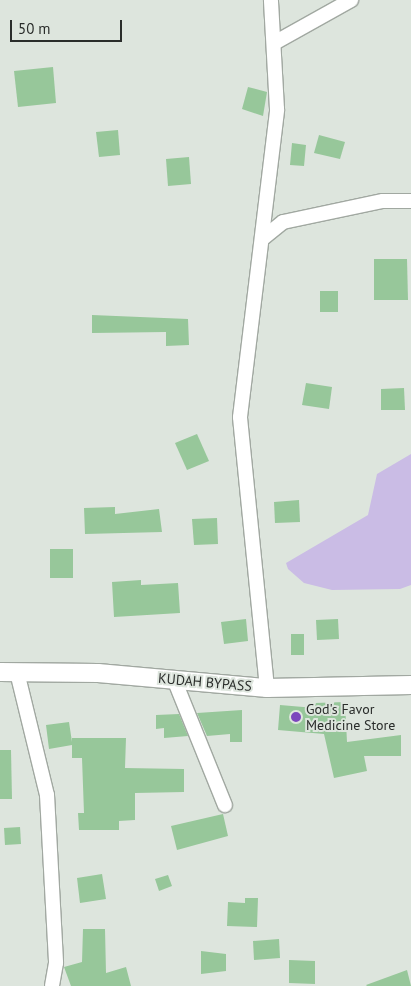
<!DOCTYPE html>
<html>
<head>
<meta charset="utf-8">
<style>
	body { margin:0 }
	#map { position:relative; width:411px; height:986px; overflow:hidden; background:#dde5dd; font-family:"PT Sans",sans-serif }
	div>[style] { position:absolute }
	[style*='--x'] { left:calc(var(--x)*1px); top:calc(var(--y)*1px); width:calc(var(--w)*1px); rotate:calc(var(--a)*1deg) }
	.green>* { inset:0; background:#cabce5 }
	.building>* { inset:0; background:#97c79a }
	.roads { filter:drop-shadow(1px 0 #a1a8a1) drop-shadow(-1px 0 #a1a8a1) drop-shadow(0 1px #a1a8a1) drop-shadow(0 -1px #a1a8a1) }
	.minor>* { height:14px; margin:-7px; padding:0 7px; transform-origin:7px; border-radius:7px; background:#fff }
	.tertiary>* { height:18px; margin:-9px; padding:0 9px; transform-origin:9px; border-radius:9px; background:#fff }
	.dots>* { width:14px; height:14px; translate:-50% -50%; box-sizing:border-box; border:2px solid #dde5dd; border-radius:50% }
	span { translate:-50% -50%; white-space:nowrap; text-align:center; line-height:1.15; -webkit-text-stroke:4px #dde5dd; paint-order:stroke }
	.street-label { font-size:14px; color:#2a2d2b }
	.poi-label { font-size:14px; color:#2a2d2b }
	.left { translate:0 -50%; text-align:left }
	.scale { position:absolute; left:10px; top:20px; width:112px; height:22px; box-sizing:border-box; border:2px solid #2a2d2b; border-top:0; padding-left:6px; font-size:15px; line-height:18px; white-space:nowrap; color:#2a2d2b; -webkit-text-stroke:4px #dde5dd; paint-order:stroke }
</style>
</head>
<body>
<div id="map">
	<div class="green">
		<i style="clip-path:polygon(411px 454px,411px 585px,400px 589px,332px 590px,304px 583px,288px 569px,286px 563px,368px 515px,377px 474px)"></i>
	</div>
	<div class="building">
		<i style="clip-path:polygon(53px 67px,56px 103px,18px 107px,14px 71px)"></i>
		<i style="clip-path:polygon(248px 87px,267px 92px,263px 116px,242px 109px)"></i>
		<i style="clip-path:polygon(118px 130px,120px 155px,99px 157px,96px 132px)"></i>
		<i style="clip-path:polygon(319px 135px,345px 142px,340px 159px,314px 153px)"></i>
		<i style="clip-path:polygon(292px 143px,306px 145px,304px 166px,290px 165px)"></i>
		<i style="clip-path:polygon(189px 157px,191px 184px,168px 186px,166px 159px)"></i>
		<i style="clip-path:polygon(374px 259px,407px 259px,408px 300px,374px 300px)"></i>
		<i style="clip-path:polygon(320px 291px,338px 291px,338px 312px,320px 312px)"></i>
		<i style="clip-path:polygon(92px 315px,188px 319px,189px 345px,166px 346px,166px 332px,92px 333px)"></i>
		<i style="clip-path:polygon(306px 383px,332px 387px,329px 409px,302px 405px)"></i>
		<i style="clip-path:polygon(404px 388px,405px 410px,381px 410px,381px 389px)"></i>
		<i style="clip-path:polygon(197px 434px,209px 461px,187px 470px,175px 443px)"></i>
		<i style="clip-path:polygon(299px 500px,300px 522px,275px 523px,274px 502px)"></i>
		<i style="clip-path:polygon(115px 507px,115px 514px,159px 509px,162px 532px,85px 534px,84px 508px)"></i>
		<i style="clip-path:polygon(217px 518px,218px 544px,194px 545px,192px 519px)"></i>
		<i style="clip-path:polygon(50px 549px,73px 549px,73px 578px,50px 578px)"></i>
		<i style="clip-path:polygon(141px 580px,141px 585px,178px 583px,180px 613px,114px 617px,112px 582px)"></i>
		<i style="clip-path:polygon(246px 619px,248px 641px,224px 644px,221px 622px)"></i>
		<i style="clip-path:polygon(338px 619px,339px 639px,317px 640px,316px 620px)"></i>
		<i style="clip-path:polygon(291px 634px,304px 634px,304px 655px,291px 655px)"></i>
		<i style="clip-path:polygon(345px 702px,347px 742px,401px 735px,401px 756px,364px 756px,367px 771px,334px 778px,324px 734px,278px 730px,280px 705px,315px 708px,315px 703px)"></i>
		<i style="clip-path:polygon(242px 710px,242px 742px,230px 742px,230px 734px,207px 736px,197px 713px)"></i>
		<i style="clip-path:polygon(179px 714px,188px 736px,164px 738px,164px 728px,156px 729px,156px 715px)"></i>
		<i style="clip-path:polygon(69px 722px,72px 742px,72px 738px,126px 738px,125px 768px,184px 769px,184px 792px,135px 793px,135px 820px,119px 821px,119px 830px,79px 830px,78px 813px,84px 813px,82px 758px,72px 758px,72px 745px,49px 749px,46px 725px)"></i>
		<i style="clip-path:polygon(0 750px,11px 750px,12px 799px,0 799px)"></i>
		<i style="clip-path:polygon(223px 814px,228px 836px,177px 850px,171px 826px)"></i>
		<i style="clip-path:polygon(20px 827px,21px 844px,5px 845px,4px 828px)"></i>
		<i style="clip-path:polygon(102px 874px,106px 899px,80px 903px,77px 878px)"></i>
		<i style="clip-path:polygon(168px 875px,172px 886px,159px 891px,155px 879px)"></i>
		<i style="clip-path:polygon(245px 898px,258px 898px,257px 927px,227px 926px,228px 902px,245px 903px)"></i>
		<i style="clip-path:polygon(83px 929px,105px 929px,106px 973px,126px 967px,131px 986px,71px 986px,64px 967px,82px 962px)"></i>
		<i style="clip-path:polygon(279px 939px,280px 958px,254px 960px,253px 941px)"></i>
		<i style="clip-path:polygon(201px 951px,226px 954px,226px 971px,201px 974px)"></i>
		<i style="clip-path:polygon(289px 960px,315px 961px,315px 984px,289px 983px)"></i>
		<i style="clip-path:polygon(407px 970px,411px 986px,367px 986px,366px 985px)"></i>
	</div>
	<div class="roads">
		<div class="minor">
			<i style="--x:276;--y:42;--w:86;--a:-29.2"></i>
			<i style="--x:262;--y:239;--w:27;--a:-39"></i>
			<i style="--x:283;--y:222;--w:102;--a:-11.9"></i>
			<i style="--x:383;--y:201;--w:28;--a:0"></i>
			<i style="--x:17;--y:672;--w:127;--a:76.3"></i>
			<i style="--x:47;--y:795;--w:168;--a:86.9"></i>
			<i style="--x:56;--y:963;--w:23;--a:100"></i>
			<i style="--x:174;--y:679;--w:136;--a:68"></i>
			<i style="--x:267;--y:688;--w:272;--a:-95.7"></i>
			<i style="--x:240;--y:417;--w:310;--a:-83.1"></i>
			<i style="--x:277;--y:109;--w:109;--a:-93.2"></i>
		</div>
		<div class="tertiary">
			<i style="--x:0;--y:672;--w:98;--a:0.6"></i>
			<i style="--x:98;--y:673;--w:170;--a:5.1"></i>
			<i style="--x:267;--y:688;--w:144;--a:-1.2"></i>
		</div>
	</div>
	<div class="dots">
		<i style="left:296px;top:717px;background:#7c46bd"></i>
	</div>
	<div class="street-label">
		<span style="left:205px;top:682px;rotate:5deg">KUDAH BYPASS</span>
	</div>
	<div class="poi-label">
		<span class="left" style="left:306px;top:717px">God's Favor<br>Medicine Store</span>
	</div>
	<div class="scale">50 m</div>
</div>
</body>
</html>
